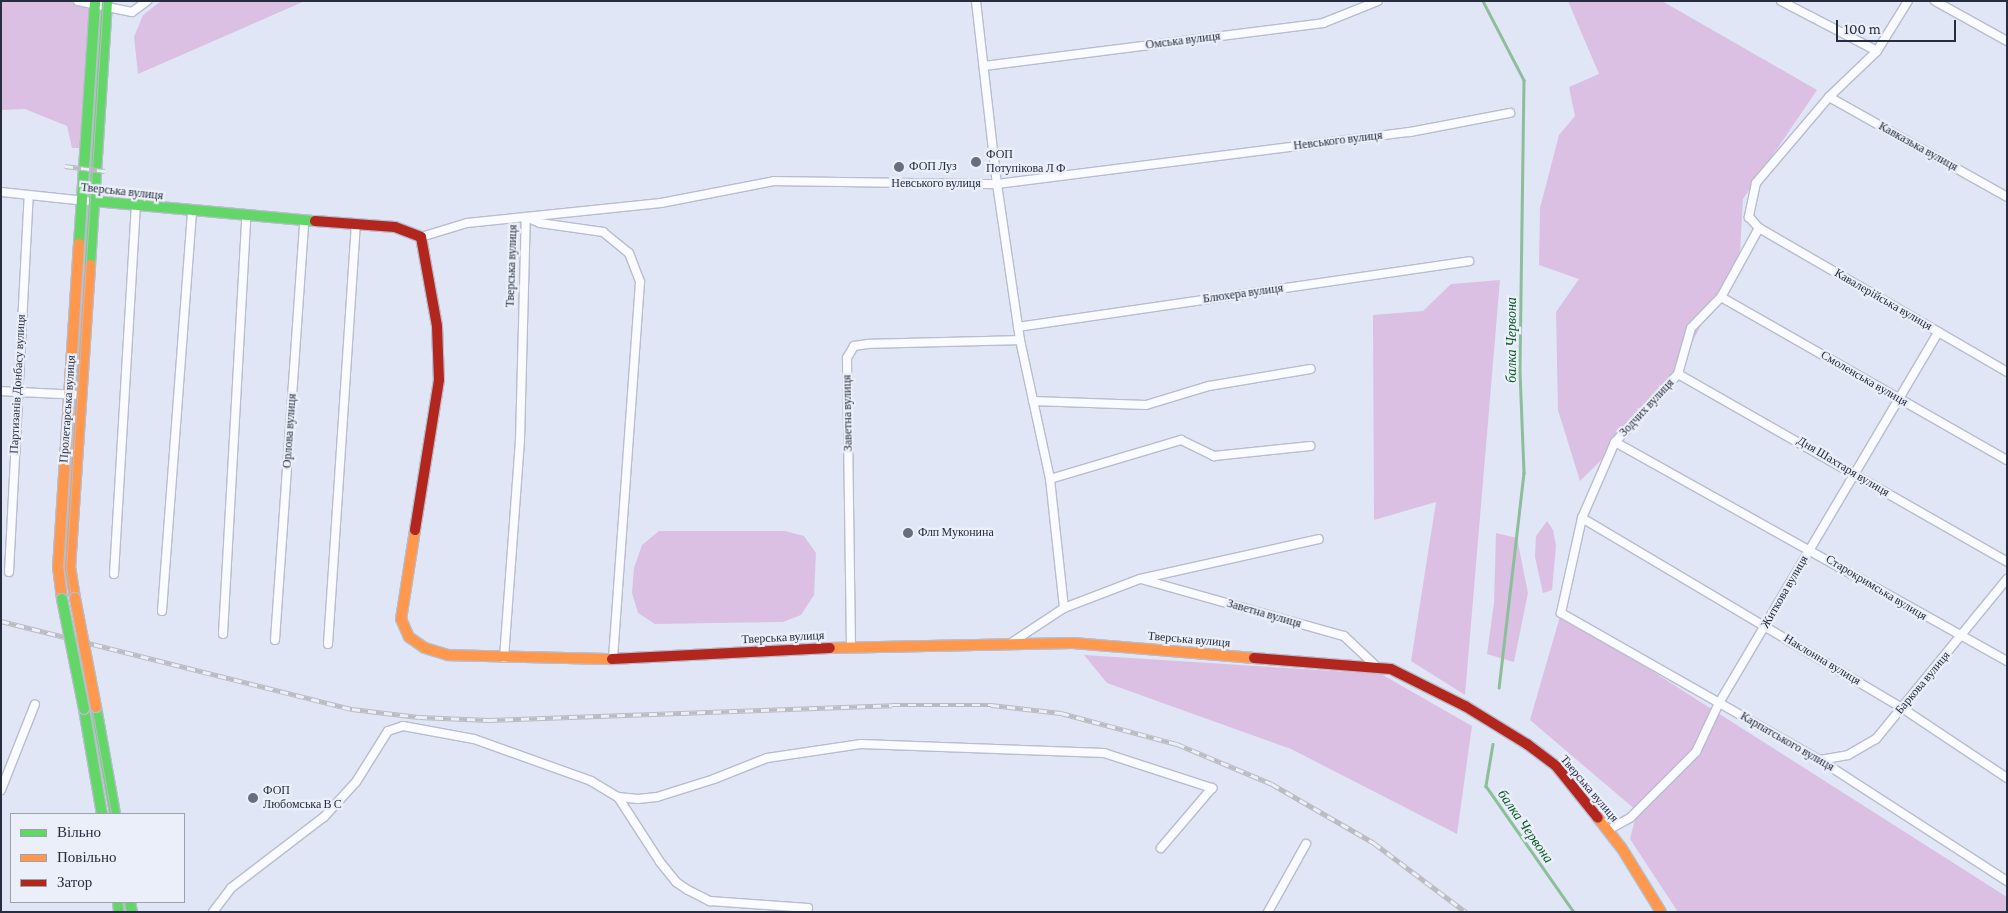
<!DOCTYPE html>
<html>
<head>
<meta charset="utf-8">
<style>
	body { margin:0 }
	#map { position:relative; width:2008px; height:913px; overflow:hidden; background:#e0e6f5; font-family:"Crimson Pro",serif }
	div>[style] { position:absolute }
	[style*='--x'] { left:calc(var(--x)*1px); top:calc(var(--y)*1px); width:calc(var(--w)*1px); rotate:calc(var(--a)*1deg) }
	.green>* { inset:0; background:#dcc0e3 }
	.stream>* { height:2.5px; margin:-1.25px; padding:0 1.25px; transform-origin:1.25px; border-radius:1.25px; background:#8cbe9a }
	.roads { filter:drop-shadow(1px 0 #b7bdcc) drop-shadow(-1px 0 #b7bdcc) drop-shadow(0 1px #b7bdcc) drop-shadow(0 -1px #b7bdcc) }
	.street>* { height:8px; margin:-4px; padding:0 4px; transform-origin:4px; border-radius:4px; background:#fafbfe }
	.fast>* { height:10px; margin:-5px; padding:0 5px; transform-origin:5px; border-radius:5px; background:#63d668 }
	.slow>* { height:10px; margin:-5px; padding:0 5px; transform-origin:5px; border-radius:5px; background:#ff974d }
	.jam>* { height:10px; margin:-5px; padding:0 5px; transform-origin:5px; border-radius:5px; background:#b3261e }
	.tram>* { height:1px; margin:-0.5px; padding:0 0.5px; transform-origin:0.5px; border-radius:0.5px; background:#bbbcc1 }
	.rail>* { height:4.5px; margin-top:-2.25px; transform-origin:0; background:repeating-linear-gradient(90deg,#ebeff9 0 8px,#bbbcc1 0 16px); box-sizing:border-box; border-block:1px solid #bbbcc1 }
	.bridges { filter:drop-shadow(1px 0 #b7bdcc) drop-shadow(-1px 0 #b7bdcc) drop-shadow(0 1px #b7bdcc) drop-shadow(0 -1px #b7bdcc) }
	.fast-bridge>* { height:10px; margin:-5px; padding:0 5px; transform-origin:5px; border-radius:5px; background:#63d668 }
	.slow-bridge>* { height:10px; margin:-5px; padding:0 5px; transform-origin:5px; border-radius:5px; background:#ff974d }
	.dots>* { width:14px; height:14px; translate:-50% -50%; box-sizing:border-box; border:2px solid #ebeff9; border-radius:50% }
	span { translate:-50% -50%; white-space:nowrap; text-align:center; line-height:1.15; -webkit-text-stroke:4.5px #ebeff9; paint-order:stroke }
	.street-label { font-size:12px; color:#262d3e }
	.poi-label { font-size:12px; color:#262d3e }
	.left { translate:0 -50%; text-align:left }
	.water-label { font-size:14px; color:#0a5923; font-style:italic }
	.frame { position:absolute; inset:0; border:2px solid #262d3e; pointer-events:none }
	.legend { position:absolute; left:10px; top:813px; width:175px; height:90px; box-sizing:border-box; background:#ebeff9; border:1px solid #9ca1ae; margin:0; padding:6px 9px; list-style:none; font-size:15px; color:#262d3e }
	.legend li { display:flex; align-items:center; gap:10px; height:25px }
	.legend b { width:25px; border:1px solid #9ca1ae }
	.scale { position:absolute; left:1836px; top:20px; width:120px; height:22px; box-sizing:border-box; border:2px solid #262d3e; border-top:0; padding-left:6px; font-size:15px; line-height:18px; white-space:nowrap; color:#262d3e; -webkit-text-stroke:4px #ebeff9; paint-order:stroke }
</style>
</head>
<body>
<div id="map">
	<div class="green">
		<i style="clip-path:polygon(1px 1px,91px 1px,80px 148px,72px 148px,67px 126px,25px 109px,1px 110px)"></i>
		<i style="clip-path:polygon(161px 1px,305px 1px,138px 74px,134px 37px,143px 15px)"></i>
		<i style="clip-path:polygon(1568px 1px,1662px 1px,1817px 90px,1743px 199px,1740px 252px,1661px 401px,1580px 481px,1558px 410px,1556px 312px,1579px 279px,1539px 265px,1540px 208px,1559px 135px,1575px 116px,1569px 87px,1599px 74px)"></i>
		<i style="clip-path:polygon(1500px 280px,1465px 695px,1411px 661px,1436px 502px,1374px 520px,1373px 315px,1423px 311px,1451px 284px)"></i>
		<i style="clip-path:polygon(1547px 521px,1553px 530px,1556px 546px,1552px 590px,1543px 593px,1535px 557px,1536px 536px)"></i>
		<i style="clip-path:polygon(659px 531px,785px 531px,804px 536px,816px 553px,814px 595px,801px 615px,783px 622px,655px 624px,638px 613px,632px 593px,634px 568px,642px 545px)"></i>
		<i style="clip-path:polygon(1496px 533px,1517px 538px,1528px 593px,1514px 662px,1487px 654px,1494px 603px)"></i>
		<i style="clip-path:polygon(1561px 613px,2007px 897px,2007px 912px,1678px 912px,1630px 839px,1637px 811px,1530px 720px)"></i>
		<i style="clip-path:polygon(1084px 655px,1381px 674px,1472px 726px,1457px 834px,1291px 749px,1107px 683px)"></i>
	</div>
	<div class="stream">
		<i style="--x:1483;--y:1;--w:89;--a:62.6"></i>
		<i style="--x:1524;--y:80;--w:292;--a:90.8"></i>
		<i style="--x:1520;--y:372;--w:101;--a:87.7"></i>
		<i style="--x:1524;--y:473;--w:216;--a:96.6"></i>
		<i style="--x:1493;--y:744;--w:43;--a:99.5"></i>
		<i style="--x:1486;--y:786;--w:154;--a:55.1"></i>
	</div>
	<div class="roads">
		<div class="street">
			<i style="--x:78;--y:1;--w:55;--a:11.5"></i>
			<i style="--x:132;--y:12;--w:19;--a:-36"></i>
			<i style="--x:976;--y:1;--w:184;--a:83.5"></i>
			<i style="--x:997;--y:184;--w:158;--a:81.6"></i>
			<i style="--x:1020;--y:340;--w:142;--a:77.8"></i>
			<i style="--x:1050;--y:479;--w:130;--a:83.8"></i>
			<i style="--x:1064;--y:608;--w:64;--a:146.6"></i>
			<i style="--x:1781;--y:1;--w:108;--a:27.5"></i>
			<i style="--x:1908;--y:1;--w:59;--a:121.8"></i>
			<i style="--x:1877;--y:51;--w:66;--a:136.2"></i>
			<i style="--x:1829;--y:97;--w:113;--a:130.3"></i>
			<i style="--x:1756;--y:183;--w:35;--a:102"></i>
			<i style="--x:1749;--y:217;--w:15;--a:48"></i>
			<i style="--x:1759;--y:228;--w:79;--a:118.8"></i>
			<i style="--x:1721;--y:297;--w:43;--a:134.1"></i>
			<i style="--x:1691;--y:328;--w:48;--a:105.8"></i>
			<i style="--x:1678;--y:374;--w:93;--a:132.8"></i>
			<i style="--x:1615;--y:442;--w:83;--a:113.5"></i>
			<i style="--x:1582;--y:518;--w:97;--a:102.5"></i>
			<i style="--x:1561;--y:613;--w:298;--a:29.6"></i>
			<i style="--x:1820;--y:760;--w:223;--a:32.9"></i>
			<i style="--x:1935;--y:1;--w:82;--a:29.1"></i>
			<i style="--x:984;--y:66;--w:342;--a:-7.2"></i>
			<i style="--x:1323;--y:23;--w:59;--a:-21.8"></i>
			<i style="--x:1829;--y:97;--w:204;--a:29.3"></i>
			<i style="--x:1;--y:192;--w:86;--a:6"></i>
			<i style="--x:1759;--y:228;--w:287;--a:30.1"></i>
			<i style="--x:421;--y:237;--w:48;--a:-16.9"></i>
			<i style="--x:467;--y:223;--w:195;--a:-5.9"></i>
			<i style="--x:661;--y:203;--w:115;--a:-11"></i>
			<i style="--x:774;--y:181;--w:223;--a:0.8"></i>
			<i style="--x:997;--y:184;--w:416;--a:-7.2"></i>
			<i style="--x:1410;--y:132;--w:102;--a:-10.8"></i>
			<i style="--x:1721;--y:297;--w:329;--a:29.7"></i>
			<i style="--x:1018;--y:327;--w:456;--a:-8.3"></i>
			<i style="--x:1678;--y:374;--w:379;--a:29.7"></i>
			<i style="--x:1;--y:391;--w:81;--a:2.8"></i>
			<i style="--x:1033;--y:401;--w:113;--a:2"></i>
			<i style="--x:1146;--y:405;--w:66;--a:-16.8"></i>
			<i style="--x:1209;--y:386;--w:103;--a:-9.5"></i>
			<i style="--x:1615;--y:442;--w:449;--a:29.2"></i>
			<i style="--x:1050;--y:479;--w:137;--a:-16.6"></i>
			<i style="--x:1181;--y:440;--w:37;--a:26"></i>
			<i style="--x:1214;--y:456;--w:97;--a:-5.9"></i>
			<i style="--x:1582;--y:518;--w:372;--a:30.7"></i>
			<i style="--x:1902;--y:708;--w:126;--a:33.7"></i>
			<i style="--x:9;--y:572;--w:377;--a:-87"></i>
			<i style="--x:114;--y:574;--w:368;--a:-86.6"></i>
			<i style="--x:1141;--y:579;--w:211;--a:15.7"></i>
			<i style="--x:1344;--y:636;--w:47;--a:43.3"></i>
			<i style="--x:1064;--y:608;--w:81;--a:-20.9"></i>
			<i style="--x:1140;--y:579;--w:183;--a:-12.6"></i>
			<i style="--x:162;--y:611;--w:400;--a:-85.7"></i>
			<i style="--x:223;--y:634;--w:418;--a:-86.8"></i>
			<i style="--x:275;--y:640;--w:420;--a:-86"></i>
			<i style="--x:328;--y:644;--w:420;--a:-86.2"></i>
			<i style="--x:851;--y:647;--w:289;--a:-90.8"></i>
			<i style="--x:847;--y:358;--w:14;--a:-60"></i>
			<i style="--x:854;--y:346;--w:14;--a:-8"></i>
			<i style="--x:868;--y:344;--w:152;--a:-1.5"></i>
			<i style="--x:504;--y:658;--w:219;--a:-85.8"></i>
			<i style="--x:520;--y:440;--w:223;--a:-88.5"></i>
			<i style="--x:526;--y:217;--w:15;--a:23"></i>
			<i style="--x:540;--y:223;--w:64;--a:8.1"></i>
			<i style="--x:603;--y:232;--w:33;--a:39"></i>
			<i style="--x:629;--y:253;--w:31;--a:69"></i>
			<i style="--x:640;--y:282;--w:378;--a:94.1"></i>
			<i style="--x:1820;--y:760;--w:28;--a:-10"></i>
			<i style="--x:1848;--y:755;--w:32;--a:-30"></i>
			<i style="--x:1876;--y:739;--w:207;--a:-50.7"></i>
			<i style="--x:1;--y:790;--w:92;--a:-68.4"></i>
			<i style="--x:618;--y:797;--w:77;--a:57.1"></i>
			<i style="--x:660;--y:862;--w:26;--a:51"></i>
			<i style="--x:676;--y:882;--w:14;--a:34"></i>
			<i style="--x:688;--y:890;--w:25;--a:27"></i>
			<i style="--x:710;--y:901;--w:98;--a:4.1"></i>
			<i style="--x:808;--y:908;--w:4;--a:104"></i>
			<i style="--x:1608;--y:830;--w:26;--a:-29"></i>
			<i style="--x:1631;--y:817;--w:92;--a:-45"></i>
			<i style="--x:1696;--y:752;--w:54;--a:-64.9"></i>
			<i style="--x:1719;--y:703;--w:431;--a:-59.4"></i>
			<i style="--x:213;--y:912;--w:30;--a:-53"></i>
			<i style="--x:231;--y:888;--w:117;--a:-37.4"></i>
			<i style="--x:324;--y:817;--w:47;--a:-47.6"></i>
			<i style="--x:356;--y:782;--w:60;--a:-57.9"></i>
			<i style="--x:388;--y:731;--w:16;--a:-18"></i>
			<i style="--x:403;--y:726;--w:72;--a:10.4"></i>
			<i style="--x:474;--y:739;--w:124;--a:19.7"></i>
			<i style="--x:591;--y:781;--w:31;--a:31"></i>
			<i style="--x:618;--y:797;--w:20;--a:6"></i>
			<i style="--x:638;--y:799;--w:19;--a:-6"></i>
			<i style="--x:657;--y:797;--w:60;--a:-17.5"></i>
			<i style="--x:714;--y:779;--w:57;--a:-21.6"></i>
			<i style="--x:767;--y:758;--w:95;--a:-8.5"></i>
			<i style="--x:861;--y:744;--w:243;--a:2.1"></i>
			<i style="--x:1104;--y:753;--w:114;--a:18"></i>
			<i style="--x:1212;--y:788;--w:79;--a:130.4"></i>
			<i style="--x:1268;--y:912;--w:78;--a:-60.8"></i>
		</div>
		<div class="fast">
			<i style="--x:94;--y:201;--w:222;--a:5.2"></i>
			<i style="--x:79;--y:244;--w:244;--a:-86.2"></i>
			<i style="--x:90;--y:265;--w:265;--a:-86.3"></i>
			<i style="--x:96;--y:707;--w:109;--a:79.9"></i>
			<i style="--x:84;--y:709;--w:107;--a:80.3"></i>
			<i style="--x:118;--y:902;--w:10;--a:84"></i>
			<i style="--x:130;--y:902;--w:10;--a:79"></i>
		</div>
		<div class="slow">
			<i style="--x:415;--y:530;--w:90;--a:98.9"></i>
			<i style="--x:401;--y:619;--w:20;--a:66"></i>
			<i style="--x:409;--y:637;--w:19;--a:35"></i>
			<i style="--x:425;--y:648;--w:24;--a:17"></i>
			<i style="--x:448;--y:655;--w:164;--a:1.4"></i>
			<i style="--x:75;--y:598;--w:30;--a:-99"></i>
			<i style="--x:70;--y:568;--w:304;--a:-86.2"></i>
			<i style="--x:62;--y:599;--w:31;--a:-97"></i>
			<i style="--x:58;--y:568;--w:325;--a:-86.3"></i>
			<i style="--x:830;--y:648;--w:243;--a:-1.2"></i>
			<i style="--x:1073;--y:643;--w:182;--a:4.7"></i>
			<i style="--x:1598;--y:818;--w:37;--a:52"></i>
			<i style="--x:1621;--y:847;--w:76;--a:58.4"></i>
		</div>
		<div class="jam">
			<i style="--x:315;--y:221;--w:80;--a:4.3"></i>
			<i style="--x:395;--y:227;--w:28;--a:21"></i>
			<i style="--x:421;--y:237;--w:90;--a:79.8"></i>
			<i style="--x:437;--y:326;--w:54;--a:87.9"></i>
			<i style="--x:439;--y:380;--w:152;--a:99.1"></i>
			<i style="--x:1254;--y:658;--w:137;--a:4.6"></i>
			<i style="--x:1391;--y:669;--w:83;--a:26.6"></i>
			<i style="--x:1465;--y:706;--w:73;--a:31.5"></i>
			<i style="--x:1527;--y:744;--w:38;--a:37"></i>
			<i style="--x:1557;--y:767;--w:65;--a:51.2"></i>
			<i style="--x:612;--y:659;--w:218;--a:-2.9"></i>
		</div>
	</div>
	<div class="tram">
		<i style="--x:103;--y:1;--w:568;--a:93.73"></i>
		<i style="--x:66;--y:568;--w:250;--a:79.6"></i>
		<i style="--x:122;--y:902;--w:10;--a:79"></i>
	</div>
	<div class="rail">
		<i style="--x:65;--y:166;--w:40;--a:7.1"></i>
		<i style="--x:1;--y:621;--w:362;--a:14.1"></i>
		<i style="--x:352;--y:709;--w:67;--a:6.8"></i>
		<i style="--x:419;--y:717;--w:70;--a:2.5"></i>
		<i style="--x:489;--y:720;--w:403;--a:-2.1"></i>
		<i style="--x:892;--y:705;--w:99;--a:0"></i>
		<i style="--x:991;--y:705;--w:70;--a:6.5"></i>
		<i style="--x:1061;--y:713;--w:120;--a:15"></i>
		<i style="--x:1177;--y:744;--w:103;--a:22.8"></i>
		<i style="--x:1272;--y:784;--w:118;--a:30"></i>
		<i style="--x:1374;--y:843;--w:115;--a:36.9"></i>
	</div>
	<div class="bridges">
		<div class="fast-bridge">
			<i style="--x:62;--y:599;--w:112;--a:78.7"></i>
		</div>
		<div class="slow-bridge">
			<i style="--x:75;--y:598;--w:111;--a:79.1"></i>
		</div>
	</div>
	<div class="dots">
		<i style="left:976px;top:162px;background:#676e7e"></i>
		<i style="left:899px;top:167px;background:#676e7e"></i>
		<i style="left:908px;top:533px;background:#676e7e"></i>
		<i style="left:253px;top:798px;background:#676e7e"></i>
	</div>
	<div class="street-label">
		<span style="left:1183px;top:41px;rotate:-7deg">Омська вулиця</span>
		<span style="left:1338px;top:141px;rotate:-7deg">Невського вулиця</span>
		<span style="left:1918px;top:147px;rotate:29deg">Кавказька вулиця</span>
		<span style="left:936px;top:184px">Невського вулиця</span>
		<span style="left:122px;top:192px;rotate:6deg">Тверська вулиця</span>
		<span style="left:512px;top:266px;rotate:-88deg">Тверська вулиця</span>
		<span style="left:1243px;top:294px;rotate:-8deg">Блюхера вулиця</span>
		<span style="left:1883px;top:300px;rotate:30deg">Кавалерійська вулиця</span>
		<span style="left:1864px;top:379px;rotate:30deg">Смоленська вулиця</span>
		<span style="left:18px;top:384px;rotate:-87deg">Партизанів Донбасу вулиця</span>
		<span style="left:1647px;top:408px;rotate:-47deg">Зодчих вулиця</span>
		<span style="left:68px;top:409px;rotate:-86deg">Пролетарська вулиця</span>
		<span style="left:848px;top:413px;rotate:-91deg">Заветна вулиця</span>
		<span style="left:290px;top:431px;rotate:-86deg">Орлова вулиця</span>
		<span style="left:1843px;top:467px;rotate:31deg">Дня Шахтаря вулиця</span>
		<span style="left:1876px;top:588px;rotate:31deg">Старокримська вулиця</span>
		<span style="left:1785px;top:592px;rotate:-60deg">Житкова вулиця</span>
		<span style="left:1264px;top:614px;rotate:16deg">Заветна вулиця</span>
		<span style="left:783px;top:638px;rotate:-3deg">Тверська вулиця</span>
		<span style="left:1189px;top:640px;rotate:5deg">Тверська вулиця</span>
		<span style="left:1822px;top:660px;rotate:31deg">Наклонна вулиця</span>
		<span style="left:1923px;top:683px;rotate:-50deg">Баркова вулиця</span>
		<span style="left:1787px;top:742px;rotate:30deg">Карпатського вулиця</span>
		<span style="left:1589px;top:789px;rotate:50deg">Тверська вулиця</span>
	</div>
	<div class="poi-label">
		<span class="left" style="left:986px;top:162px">ФОП<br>Потупікова Л Ф</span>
		<span class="left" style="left:909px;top:167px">ФОП Луз</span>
		<span class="left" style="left:918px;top:533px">Флп Муконина</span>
		<span class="left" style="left:263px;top:798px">ФОП<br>Любомська В С</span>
	</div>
	<div class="water-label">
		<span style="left:1511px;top:340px;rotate:-90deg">балка Червона</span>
		<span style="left:1526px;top:826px;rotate:55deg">балка Червона</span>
	</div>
	<div class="frame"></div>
	<ul class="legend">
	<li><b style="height:6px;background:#63d668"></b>Вільно</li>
	<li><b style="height:6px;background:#ff974d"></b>Повільно</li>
	<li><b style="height:6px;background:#b3261e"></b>Затор</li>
	</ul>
	<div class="scale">100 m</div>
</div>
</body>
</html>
